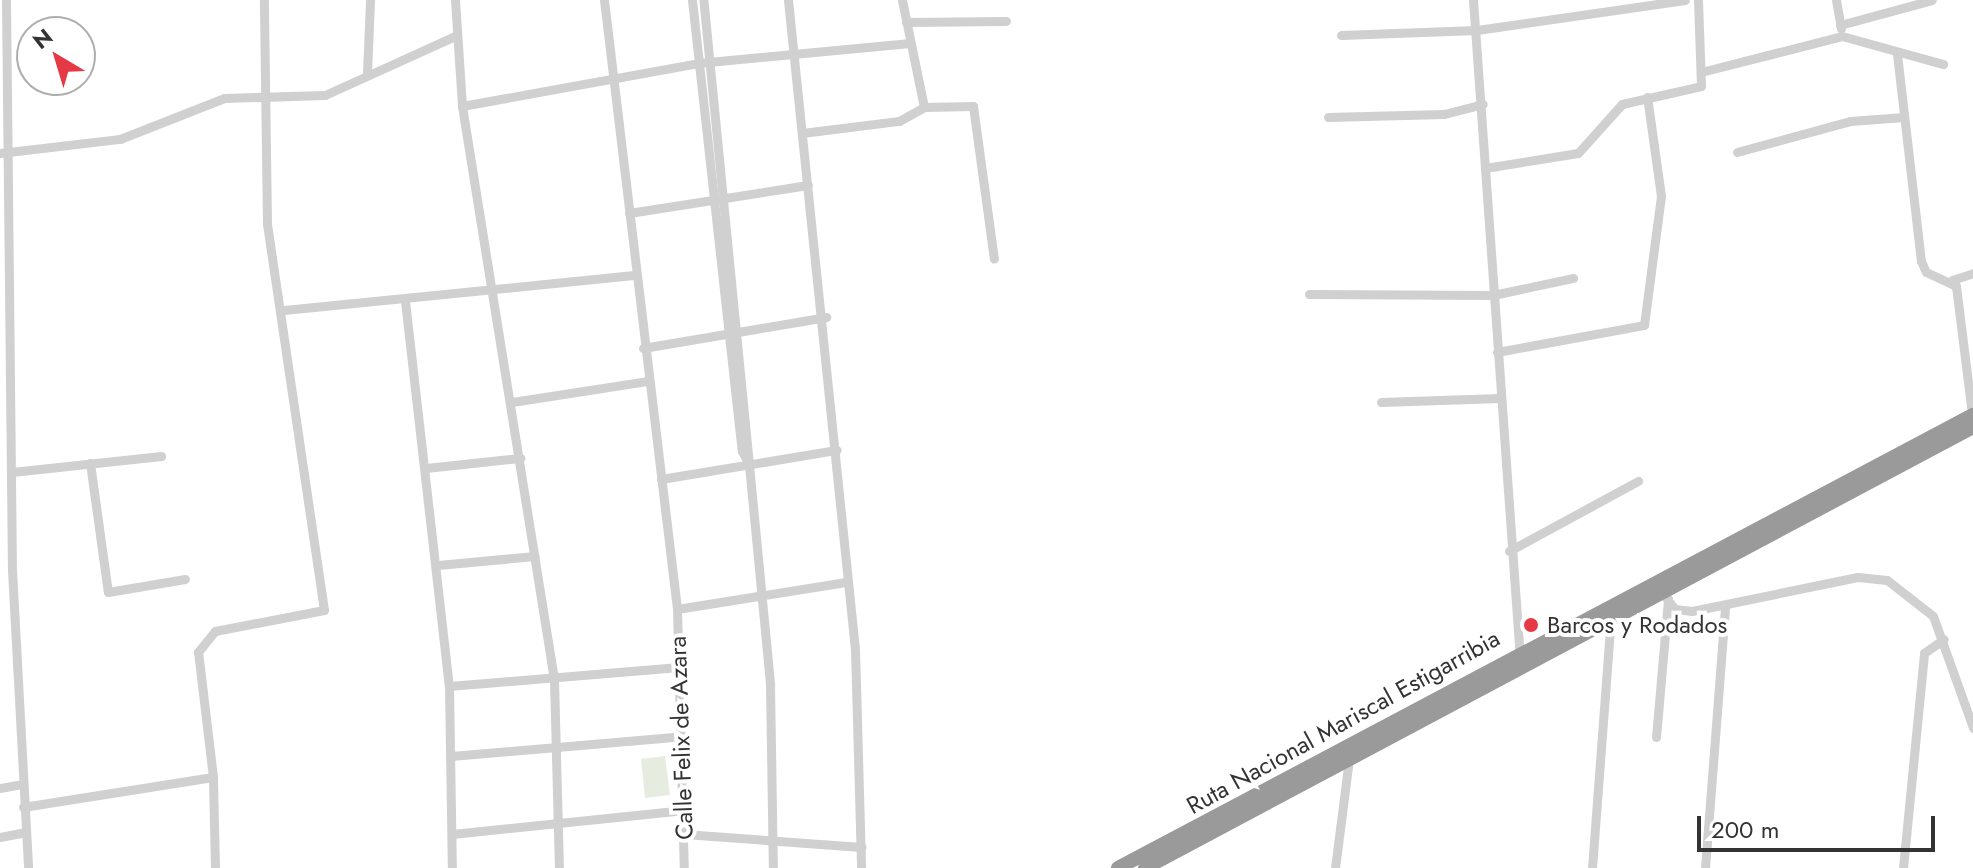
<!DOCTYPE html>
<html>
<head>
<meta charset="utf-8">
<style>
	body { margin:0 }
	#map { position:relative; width:1973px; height:868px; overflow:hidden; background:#fff; font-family:Jost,sans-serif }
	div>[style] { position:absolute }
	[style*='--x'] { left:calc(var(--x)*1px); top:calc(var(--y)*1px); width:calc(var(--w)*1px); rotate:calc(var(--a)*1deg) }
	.green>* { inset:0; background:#e6ecdf }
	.minor>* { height:9px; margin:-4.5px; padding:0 4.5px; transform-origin:4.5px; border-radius:4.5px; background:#d0d0d0 }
	.highway>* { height:14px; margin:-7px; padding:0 7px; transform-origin:7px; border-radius:7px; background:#9a9a9a }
	.dots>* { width:22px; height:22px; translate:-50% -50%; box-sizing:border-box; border:4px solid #fff; border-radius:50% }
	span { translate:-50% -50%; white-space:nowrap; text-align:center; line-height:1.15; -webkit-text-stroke:8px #fff; paint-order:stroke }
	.poi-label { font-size:24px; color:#333 }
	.left { translate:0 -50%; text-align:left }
	.street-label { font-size:24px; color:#333 }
	.north { position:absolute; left:16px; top:16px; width:80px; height:80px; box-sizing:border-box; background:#fff; border:2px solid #adadad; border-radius:50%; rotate:322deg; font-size:22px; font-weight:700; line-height:32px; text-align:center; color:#333 }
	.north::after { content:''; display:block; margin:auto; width:28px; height:36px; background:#e63946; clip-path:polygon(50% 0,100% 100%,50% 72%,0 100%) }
	.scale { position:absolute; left:1697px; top:816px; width:238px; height:36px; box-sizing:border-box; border:4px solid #333; border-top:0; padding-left:10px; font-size:24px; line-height:28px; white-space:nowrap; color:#333; -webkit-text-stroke:6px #fff; paint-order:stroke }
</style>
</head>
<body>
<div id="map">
	<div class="green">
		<i style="clip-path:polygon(665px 756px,670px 795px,645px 798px,641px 759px)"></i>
	</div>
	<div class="minor">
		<i style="--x:6;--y:0;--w:570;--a:89.4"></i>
		<i style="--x:12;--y:570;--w:298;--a:86.9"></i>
		<i style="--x:455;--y:0;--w:106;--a:86.2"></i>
		<i style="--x:462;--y:106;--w:580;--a:80.88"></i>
		<i style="--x:554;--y:679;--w:189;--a:88.5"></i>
		<i style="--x:604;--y:0;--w:613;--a:83.16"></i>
		<i style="--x:677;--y:609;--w:259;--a:88.5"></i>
		<i style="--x:692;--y:0;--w:454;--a:83.7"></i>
		<i style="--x:742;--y:451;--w:16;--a:63"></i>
		<i style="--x:749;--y:465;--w:467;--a:-95.6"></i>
		<i style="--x:788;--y:0;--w:652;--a:84.11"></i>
		<i style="--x:855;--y:649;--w:219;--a:88.4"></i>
		<i style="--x:902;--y:0;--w:109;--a:78.4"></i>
		<i style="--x:1473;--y:0;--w:661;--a:85.92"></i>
		<i style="--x:1836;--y:0;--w:29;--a:80"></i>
		<i style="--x:906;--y:22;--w:100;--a:-0.6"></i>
		<i style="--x:1840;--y:25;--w:95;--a:-15.2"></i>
		<i style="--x:1341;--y:35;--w:136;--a:-2.1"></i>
		<i style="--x:1477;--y:30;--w:210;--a:-8.2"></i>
		<i style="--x:1897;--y:54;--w:208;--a:83.4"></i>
		<i style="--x:1921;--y:261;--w:12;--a:66"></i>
		<i style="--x:1926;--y:272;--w:33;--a:25"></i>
		<i style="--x:1956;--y:286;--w:130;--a:82.9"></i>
		<i style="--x:1705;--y:71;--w:141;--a:-14.3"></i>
		<i style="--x:1842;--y:36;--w:105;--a:15.5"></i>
		<i style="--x:367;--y:73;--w:73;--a:-87.6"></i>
		<i style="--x:462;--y:106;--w:240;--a:-10.3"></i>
		<i style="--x:698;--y:63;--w:213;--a:-5.4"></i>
		<i style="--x:1328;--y:117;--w:116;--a:-1.5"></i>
		<i style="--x:1444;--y:114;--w:40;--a:-14.4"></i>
		<i style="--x:802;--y:133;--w:98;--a:-7.1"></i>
		<i style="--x:899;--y:121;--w:29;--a:-29"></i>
		<i style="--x:924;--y:107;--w:49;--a:-1.2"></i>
		<i style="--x:973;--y:106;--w:154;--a:82.2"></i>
		<i style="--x:1737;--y:152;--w:117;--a:-15.3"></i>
		<i style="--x:1850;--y:121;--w:54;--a:-4.2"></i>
		<i style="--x:0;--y:153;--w:121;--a:-6.7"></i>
		<i style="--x:120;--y:139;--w:112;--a:-21.5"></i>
		<i style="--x:224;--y:98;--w:101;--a:-1.7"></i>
		<i style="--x:325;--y:95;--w:143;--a:-24.4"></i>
		<i style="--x:1485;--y:168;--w:94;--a:-9.2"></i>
		<i style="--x:1578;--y:153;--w:66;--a:-48.1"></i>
		<i style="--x:1622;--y:104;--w:81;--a:-12.8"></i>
		<i style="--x:1701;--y:86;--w:86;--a:-92"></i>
		<i style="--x:629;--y:213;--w:181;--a:-8.9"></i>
		<i style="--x:1952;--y:280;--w:22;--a:-18"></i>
		<i style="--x:1309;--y:294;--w:184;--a:0.3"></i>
		<i style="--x:1493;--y:295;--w:82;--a:-12"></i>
		<i style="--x:405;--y:301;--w:388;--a:83.5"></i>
		<i style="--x:449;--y:686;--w:182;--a:89.1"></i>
		<i style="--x:284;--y:310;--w:354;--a:-5.7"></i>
		<i style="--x:643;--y:348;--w:186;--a:-9.6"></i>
		<i style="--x:1497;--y:352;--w:149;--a:-10.4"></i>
		<i style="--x:1644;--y:325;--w:130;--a:-82.5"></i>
		<i style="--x:1661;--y:196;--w:100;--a:-98"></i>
		<i style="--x:512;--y:402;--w:138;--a:-8.8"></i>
		<i style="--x:1381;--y:402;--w:119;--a:-1.9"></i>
		<i style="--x:90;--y:463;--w:130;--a:82.1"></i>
		<i style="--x:108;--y:592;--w:78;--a:-9.6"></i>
		<i style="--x:749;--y:465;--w:221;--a:84.5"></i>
		<i style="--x:770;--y:685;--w:183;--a:89.1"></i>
		<i style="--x:426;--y:468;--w:95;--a:-6.1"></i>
		<i style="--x:12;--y:472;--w:150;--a:-6.1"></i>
		<i style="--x:661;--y:479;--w:178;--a:-9.4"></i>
		<i style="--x:1509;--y:551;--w:147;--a:-28.5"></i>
		<i style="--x:438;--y:565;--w:97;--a:-5.3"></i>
		<i style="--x:1660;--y:590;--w:24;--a:52"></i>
		<i style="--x:1675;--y:609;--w:17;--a:7"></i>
		<i style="--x:1692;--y:611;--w:169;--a:-11.6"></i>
		<i style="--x:1858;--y:577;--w:29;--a:6"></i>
		<i style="--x:1887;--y:580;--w:58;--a:38"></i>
		<i style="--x:1933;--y:616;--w:119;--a:70.3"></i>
		<i style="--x:677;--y:609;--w:171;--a:-9.1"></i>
		<i style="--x:449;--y:686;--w:231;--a:-4.7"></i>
		<i style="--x:1656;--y:737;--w:139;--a:-85"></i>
		<i style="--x:451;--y:756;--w:232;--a:-4.9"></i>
		<i style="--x:0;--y:788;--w:22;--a:-10"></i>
		<i style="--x:23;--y:807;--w:192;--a:-9"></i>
		<i style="--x:452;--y:834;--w:234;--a:-5.9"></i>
		<i style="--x:684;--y:834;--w:178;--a:4.2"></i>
		<i style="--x:0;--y:837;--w:25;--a:-11"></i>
		<i style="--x:215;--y:868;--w:91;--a:-91.3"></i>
		<i style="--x:213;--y:777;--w:126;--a:-96.8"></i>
		<i style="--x:198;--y:652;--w:27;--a:-51"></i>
		<i style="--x:215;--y:631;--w:111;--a:-10.9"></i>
		<i style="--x:324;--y:610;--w:391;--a:-98.4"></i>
		<i style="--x:267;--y:223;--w:223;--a:-90.8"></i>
		<i style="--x:1335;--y:868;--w:110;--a:-82.7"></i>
		<i style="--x:1592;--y:868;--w:252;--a:-85.7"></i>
		<i style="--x:1705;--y:868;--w:262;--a:-85.6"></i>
		<i style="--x:1903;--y:868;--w:216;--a:-84.4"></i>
		<i style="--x:1924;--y:653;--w:24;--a:-35"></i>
	</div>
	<div class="highway">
		<i style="--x:1118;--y:868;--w:968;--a:-27.92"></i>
		<i style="--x:1145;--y:868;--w:938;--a:-28.04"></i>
	</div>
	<div class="dots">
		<i style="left:1531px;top:625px;background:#e63946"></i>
	</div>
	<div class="poi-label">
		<span class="left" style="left:1547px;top:625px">Barcos y Rodados</span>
	</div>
	<div class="street-label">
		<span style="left:1343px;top:722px;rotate:-29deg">Ruta Nacional Mariscal Estigarribia</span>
		<span style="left:681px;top:738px;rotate:-92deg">Calle Felix de Azara</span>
	</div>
	<div class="north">N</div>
	<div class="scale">200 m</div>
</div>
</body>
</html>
